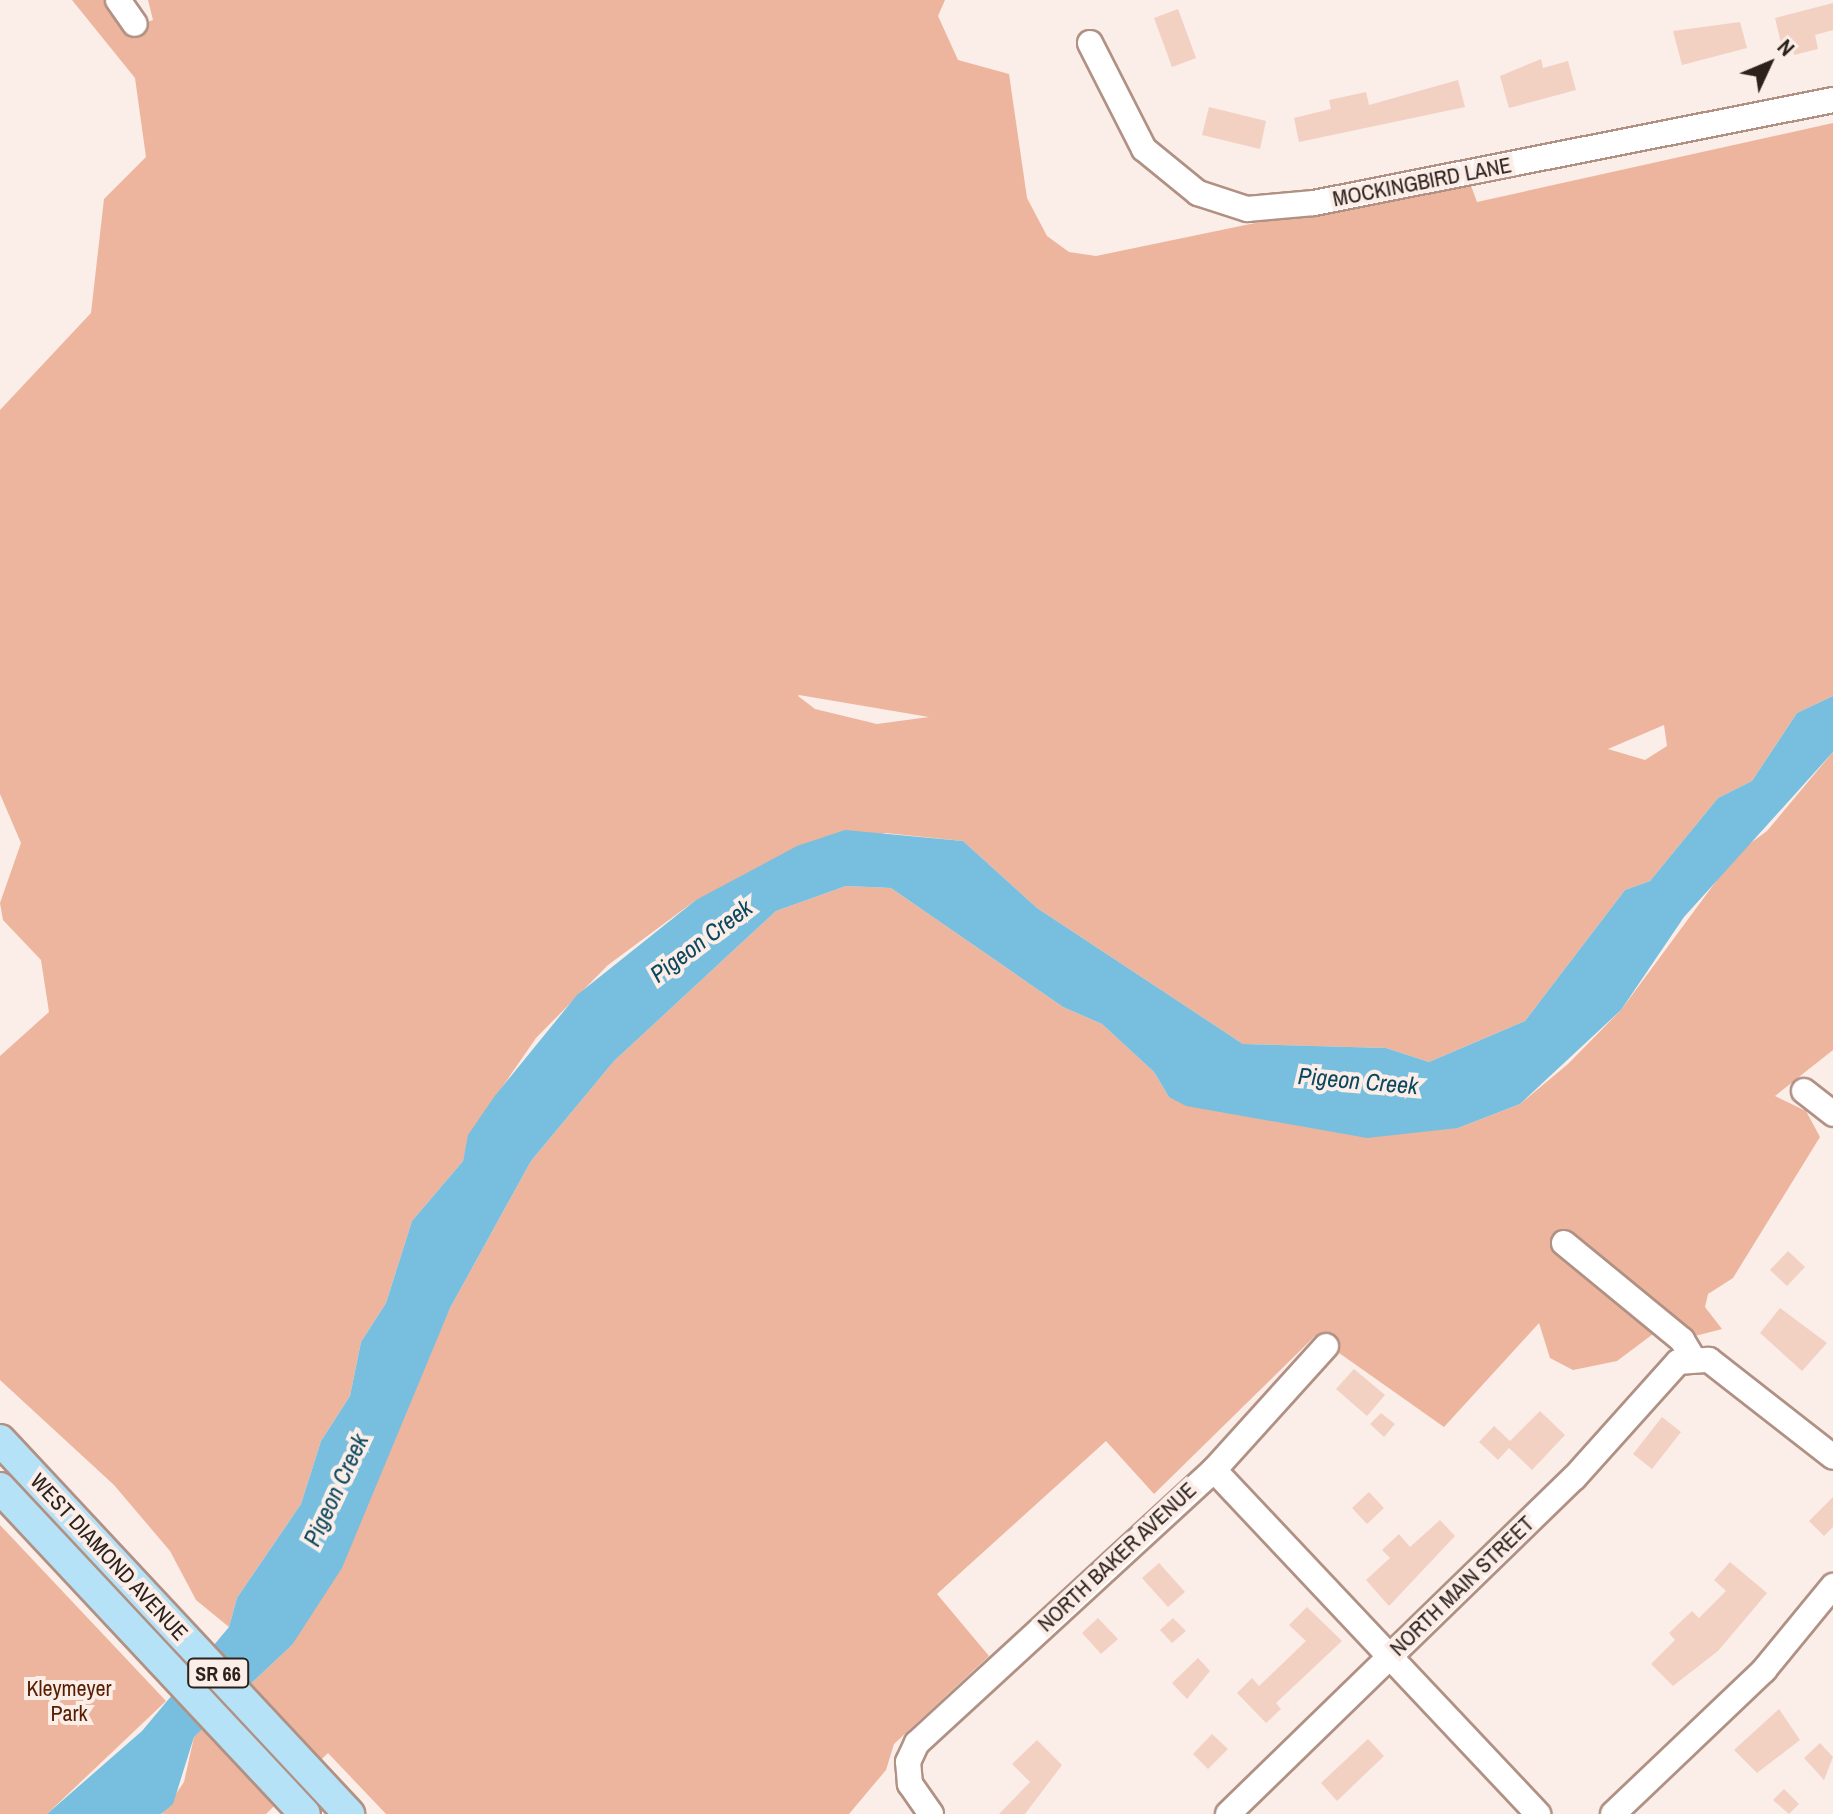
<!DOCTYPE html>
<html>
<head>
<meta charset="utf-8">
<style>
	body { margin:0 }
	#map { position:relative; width:1833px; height:1814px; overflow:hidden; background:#fbede7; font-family:"Archivo Narrow",sans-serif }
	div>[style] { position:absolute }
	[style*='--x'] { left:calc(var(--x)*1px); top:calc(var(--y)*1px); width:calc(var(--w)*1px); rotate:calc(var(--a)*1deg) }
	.green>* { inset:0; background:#edb59d }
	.water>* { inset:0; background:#78bfdf }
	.building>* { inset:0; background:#f2d1c3 }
	.roads { filter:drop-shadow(2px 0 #b09184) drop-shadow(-2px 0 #b09184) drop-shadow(0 2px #b09184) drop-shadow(0 -2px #b09184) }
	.minor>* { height:24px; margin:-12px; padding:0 12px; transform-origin:12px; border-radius:12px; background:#fff }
	.major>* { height:30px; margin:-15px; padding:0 15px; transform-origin:15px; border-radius:15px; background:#b6e2f7 }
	span { translate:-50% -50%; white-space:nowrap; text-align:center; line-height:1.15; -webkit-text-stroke:8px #fbede7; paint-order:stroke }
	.shield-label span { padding:2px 6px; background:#fbede7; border:2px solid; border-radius:6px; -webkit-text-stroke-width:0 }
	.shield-label { font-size:20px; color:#2d211c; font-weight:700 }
	.street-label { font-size:22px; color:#2d211c }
	.park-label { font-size:22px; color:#571e01 }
	.water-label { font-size:24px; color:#0b485f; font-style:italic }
	.north { position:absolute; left:1729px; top:24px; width:80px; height:80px; -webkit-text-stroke:6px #fbede7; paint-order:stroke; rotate:46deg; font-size:22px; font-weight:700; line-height:32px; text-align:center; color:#2d211c }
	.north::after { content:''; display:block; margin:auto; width:28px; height:36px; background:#2d211c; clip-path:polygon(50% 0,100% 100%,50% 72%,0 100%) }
</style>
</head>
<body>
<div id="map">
	<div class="green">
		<i style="clip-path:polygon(evenodd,72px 0,107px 0,129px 29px,153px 20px,148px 0,945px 0,938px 16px,958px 60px,1009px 74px,1027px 198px,1047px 236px,1069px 252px,1096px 256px,1443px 184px,1470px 183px,1477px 202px,1833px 123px,1833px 696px,1797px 713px,1752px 781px,1718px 798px,1650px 881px,1625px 890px,1525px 1021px,1429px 1062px,1386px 1048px,1243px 1044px,1037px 908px,963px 841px,885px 833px,696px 900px,608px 965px,536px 1038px,469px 1135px,463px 1161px,412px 1221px,386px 1303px,361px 1342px,350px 1396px,321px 1441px,301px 1504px,237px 1598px,229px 1627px,196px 1600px,170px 1551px,114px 1485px,0 1380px,0 1056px,49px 1012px,41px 960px,3px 920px,0 903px,21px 843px,0 794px,0 410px,91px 313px,104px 199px,146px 157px,135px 78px,72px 0,798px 696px,799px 695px,929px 717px,877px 724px,815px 709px,798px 696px,72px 0,1664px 725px,1667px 746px,1645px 760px,1608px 749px,1664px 725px)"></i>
		<i style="clip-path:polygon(1833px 752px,1833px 1050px,1775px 1096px,1806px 1111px,1820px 1137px,1733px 1278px,1708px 1294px,1705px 1307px,1722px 1329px,1695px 1336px,1661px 1328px,1617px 1361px,1573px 1370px,1550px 1358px,1539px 1323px,1444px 1427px,1315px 1336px,1154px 1494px,1106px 1441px,937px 1594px,989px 1656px,894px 1744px,886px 1770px,849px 1814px,386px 1814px,328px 1753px,266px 1814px,162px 1814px,184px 1782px,194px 1737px,292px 1645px,450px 1308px,531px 1161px,614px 1061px,776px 911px,846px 886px,891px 888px,1063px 1007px,1102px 1024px,1154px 1072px,1169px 1097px,1458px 1128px,1520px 1104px,1568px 1064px,1621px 1010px,1737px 853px,1767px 831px)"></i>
		<i style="clip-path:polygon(0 1525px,166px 1701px,47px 1814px,0 1814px)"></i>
	</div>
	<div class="water">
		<i style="clip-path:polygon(1833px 696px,1833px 752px,1684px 917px,1621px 1010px,1520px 1104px,1458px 1128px,1367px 1138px,1186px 1106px,1169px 1097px,1154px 1072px,1102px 1024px,1063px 1007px,891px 888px,846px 886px,776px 911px,614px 1061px,531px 1161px,450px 1308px,342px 1568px,292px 1645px,194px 1737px,173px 1804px,161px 1814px,47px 1814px,142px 1731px,229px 1627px,237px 1598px,301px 1504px,321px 1441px,350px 1396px,361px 1342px,386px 1303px,412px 1221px,463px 1161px,468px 1135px,494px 1097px,577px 995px,696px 900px,797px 846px,845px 830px,963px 841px,1037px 908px,1243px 1044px,1386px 1048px,1429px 1062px,1525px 1021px,1625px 890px,1650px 881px,1718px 798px,1752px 781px,1797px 713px)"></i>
	</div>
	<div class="building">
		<i style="clip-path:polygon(1833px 3px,1833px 30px,1815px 35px,1818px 49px,1794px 55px,1791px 41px,1781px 43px,1775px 18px)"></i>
		<i style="clip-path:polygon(1178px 9px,1196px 58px,1172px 67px,1154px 18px)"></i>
		<i style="clip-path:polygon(1740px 22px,1747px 48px,1682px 65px,1673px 31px)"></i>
		<i style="clip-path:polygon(1541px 59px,1543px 68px,1568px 61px,1576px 90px,1509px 108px,1500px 76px)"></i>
		<i style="clip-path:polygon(1458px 80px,1465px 107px,1299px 142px,1294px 118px,1331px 109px,1329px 100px,1366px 92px,1369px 105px)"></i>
		<i style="clip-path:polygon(1209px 107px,1266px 121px,1260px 149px,1202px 135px)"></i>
		<i style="clip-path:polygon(1788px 1251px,1805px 1267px,1787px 1286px,1770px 1270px)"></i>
		<i style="clip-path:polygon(1780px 1308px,1827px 1343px,1802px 1371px,1760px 1333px)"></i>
		<i style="clip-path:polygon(1354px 1369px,1385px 1395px,1367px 1416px,1336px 1389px)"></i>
		<i style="clip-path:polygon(1540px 1411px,1565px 1435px,1532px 1470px,1509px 1448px,1498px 1460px,1479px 1442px,1494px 1426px,1510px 1441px)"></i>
		<i style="clip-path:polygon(1381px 1413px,1395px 1424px,1384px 1437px,1370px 1424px)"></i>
		<i style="clip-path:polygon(1662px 1417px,1681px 1432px,1652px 1469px,1633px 1454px)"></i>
		<i style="clip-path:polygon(1369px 1492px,1384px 1508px,1367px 1524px,1352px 1508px)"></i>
		<i style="clip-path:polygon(1833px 1497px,1833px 1527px,1824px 1536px,1809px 1521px)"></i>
		<i style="clip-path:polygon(1440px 1520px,1455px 1536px,1389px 1606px,1366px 1580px,1390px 1558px,1382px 1550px,1399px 1534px,1410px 1547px)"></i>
		<i style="clip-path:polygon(1730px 1562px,1767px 1593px,1718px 1651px,1673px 1686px,1651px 1664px,1675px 1640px,1669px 1633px,1692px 1611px,1699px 1618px,1726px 1591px,1714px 1580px)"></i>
		<i style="clip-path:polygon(1159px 1563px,1185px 1592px,1168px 1607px,1142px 1578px)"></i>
		<i style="clip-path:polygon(1307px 1607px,1342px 1641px,1276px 1703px,1281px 1709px,1266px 1723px,1237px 1693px,1252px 1678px,1259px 1686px,1306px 1641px,1289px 1625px)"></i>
		<i style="clip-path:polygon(1098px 1618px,1118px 1639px,1101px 1654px,1082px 1633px)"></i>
		<i style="clip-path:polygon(1173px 1618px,1186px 1631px,1172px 1643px,1160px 1630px)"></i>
		<i style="clip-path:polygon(1198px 1658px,1210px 1671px,1187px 1699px,1172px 1683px)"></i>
		<i style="clip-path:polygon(1779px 1709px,1800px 1740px,1757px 1773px,1734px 1750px)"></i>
		<i style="clip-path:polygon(1212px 1734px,1228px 1749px,1208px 1769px,1193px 1754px)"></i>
		<i style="clip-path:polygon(1368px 1739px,1384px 1756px,1337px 1801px,1321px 1783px)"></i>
		<i style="clip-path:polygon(1037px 1740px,1062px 1765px,1025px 1814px,999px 1814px,1030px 1782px,1012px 1764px)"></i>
		<i style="clip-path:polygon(1820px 1743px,1833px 1757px,1824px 1780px,1804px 1758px)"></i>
		<i style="clip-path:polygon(1784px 1789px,1799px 1804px,1789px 1814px,1773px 1800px)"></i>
	</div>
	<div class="roads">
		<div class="minor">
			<i style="--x:118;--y:0;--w:29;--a:55"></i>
			<i style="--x:1090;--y:43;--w:119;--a:63"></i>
			<i style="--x:1144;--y:149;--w:70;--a:39.2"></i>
			<i style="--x:1198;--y:193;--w:52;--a:18.1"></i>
			<i style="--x:1247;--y:209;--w:67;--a:-5.1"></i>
			<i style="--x:1314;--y:203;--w:529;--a:-11.22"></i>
			<i style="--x:1804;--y:1091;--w:37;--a:38"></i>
			<i style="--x:1564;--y:1243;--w:153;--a:39.4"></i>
			<i style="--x:1682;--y:1340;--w:21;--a:59"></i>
			<i style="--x:1214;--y:1470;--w:473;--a:46.7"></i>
			<i style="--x:931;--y:1814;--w:37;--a:-125"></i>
			<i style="--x:910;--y:1784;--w:22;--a:-95"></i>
			<i style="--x:908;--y:1762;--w:21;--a:-65"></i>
			<i style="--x:917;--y:1743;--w:403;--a:-42.6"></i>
			<i style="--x:1214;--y:1470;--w:167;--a:-47.9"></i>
			<i style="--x:1228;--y:1814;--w:482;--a:-44.2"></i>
			<i style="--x:1574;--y:1478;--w:156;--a:-48.1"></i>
			<i style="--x:1678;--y:1362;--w:31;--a:-4"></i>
			<i style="--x:1709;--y:1360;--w:157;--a:38"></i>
			<i style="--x:1613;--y:1814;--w:209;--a:-43.6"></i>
			<i style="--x:1764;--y:1670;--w:109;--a:-50.6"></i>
		</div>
		<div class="major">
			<i style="--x:0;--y:1440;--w:512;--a:46.98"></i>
			<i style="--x:0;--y:1488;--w:446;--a:46.9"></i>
		</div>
	</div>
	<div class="shield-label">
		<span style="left:218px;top:1673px">SR 66</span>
	</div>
	<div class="street-label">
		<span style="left:1422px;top:182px;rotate:-11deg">MOCKINGBIRD LANE</span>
		<span style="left:109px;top:1557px;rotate:47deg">WEST DIAMOND AVENUE</span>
		<span style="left:1117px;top:1557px;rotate:-43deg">NORTH BAKER AVENUE</span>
		<span style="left:1462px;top:1586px;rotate:-44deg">NORTH MAIN STREET</span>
	</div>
	<div class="park-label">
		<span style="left:69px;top:1701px">Kleymeyer<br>Park</span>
	</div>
	<div class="water-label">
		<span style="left:701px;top:941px;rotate:-37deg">Pigeon Creek</span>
		<span style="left:1358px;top:1081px;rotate:5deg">Pigeon Creek</span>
		<span style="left:336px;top:1490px;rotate:-65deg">Pigeon Creek</span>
	</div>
	<div class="north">N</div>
</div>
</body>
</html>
